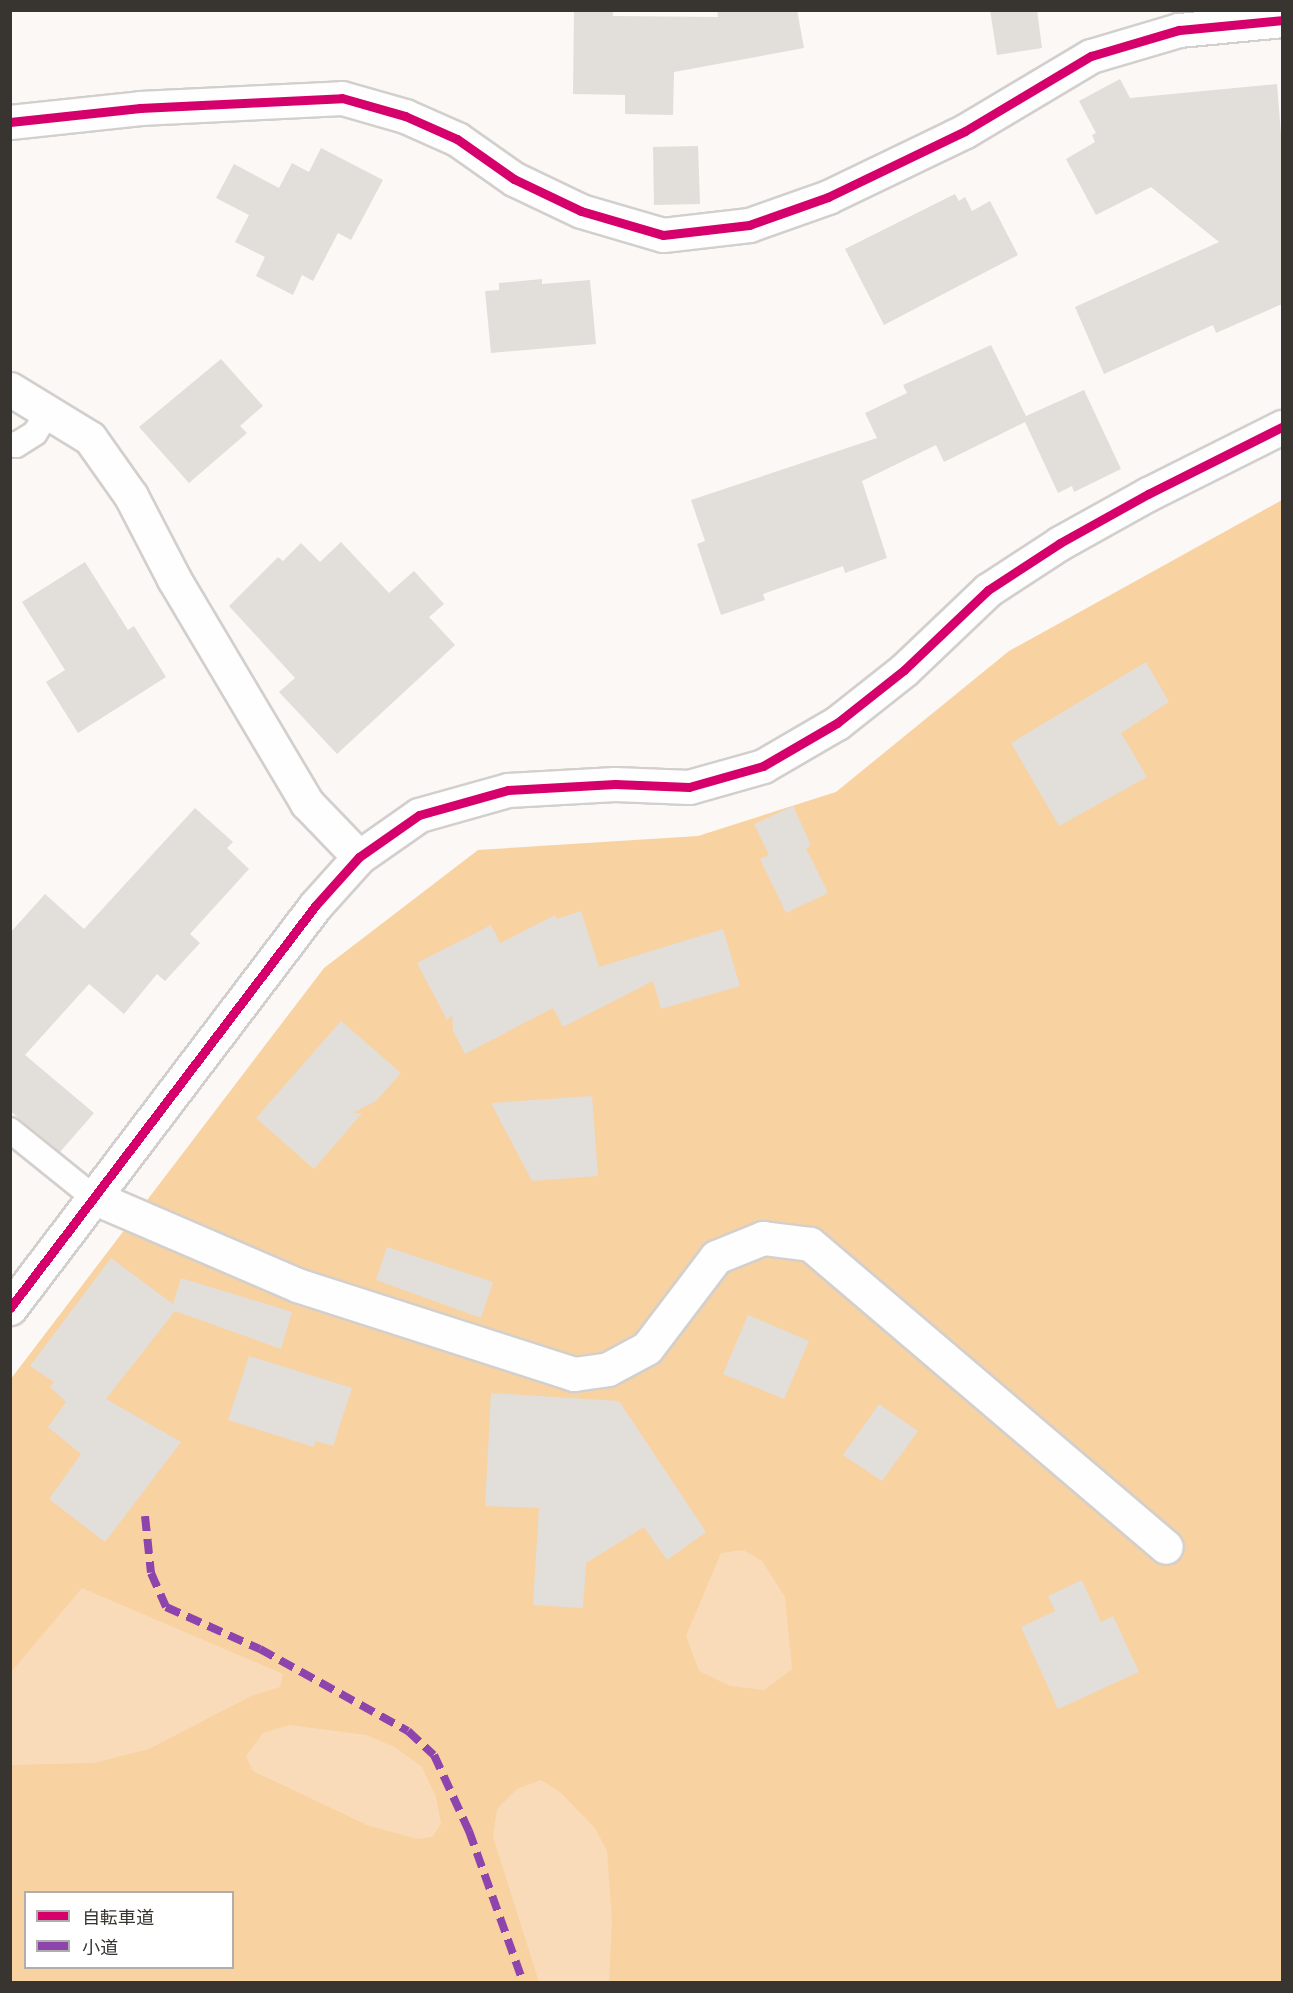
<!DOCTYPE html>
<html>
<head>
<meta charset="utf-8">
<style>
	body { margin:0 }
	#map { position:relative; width:1293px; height:1993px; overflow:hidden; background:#fbf8f5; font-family:"PT Serif","Noto Sans JP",serif }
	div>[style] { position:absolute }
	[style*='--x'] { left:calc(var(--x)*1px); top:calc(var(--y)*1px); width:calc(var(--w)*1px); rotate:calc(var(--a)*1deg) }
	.forest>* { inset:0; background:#f9d2a2 }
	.water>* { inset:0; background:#f9dbba }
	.building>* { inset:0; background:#e2deda }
	.roads { filter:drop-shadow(2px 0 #d3cfcc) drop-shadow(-2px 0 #d3cfcc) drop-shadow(0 2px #d3cfcc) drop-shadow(0 -2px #d3cfcc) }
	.service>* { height:24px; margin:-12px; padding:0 12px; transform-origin:12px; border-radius:12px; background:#fefefe }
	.minor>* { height:33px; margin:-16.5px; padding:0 16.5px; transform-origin:16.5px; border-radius:16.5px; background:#fefefe }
	.tertiary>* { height:33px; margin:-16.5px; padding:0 16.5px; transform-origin:16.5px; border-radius:16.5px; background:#fefefe }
	.quiet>* { height:8px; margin-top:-4px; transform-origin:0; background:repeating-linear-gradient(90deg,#8e44ad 0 15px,transparent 0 23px) }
	.cycleway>* { height:9px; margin:-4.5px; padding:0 4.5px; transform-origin:4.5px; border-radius:4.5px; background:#d6006c }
	span { translate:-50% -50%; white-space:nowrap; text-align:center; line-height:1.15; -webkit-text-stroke:4.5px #fff; paint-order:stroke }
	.frame { position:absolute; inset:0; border:12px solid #38342f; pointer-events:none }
	.legend { position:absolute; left:24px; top:1891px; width:210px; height:78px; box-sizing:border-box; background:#fff; border:2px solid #afaeac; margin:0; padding:8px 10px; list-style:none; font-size:18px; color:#38342f }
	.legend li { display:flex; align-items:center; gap:12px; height:30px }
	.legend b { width:30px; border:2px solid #afaeac }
</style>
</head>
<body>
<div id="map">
	<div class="forest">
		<i style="clip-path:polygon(evenodd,1282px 500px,1282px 1982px,11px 1982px,10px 1380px,324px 968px,478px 850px,698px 836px,836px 792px,1009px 651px,1282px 500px,26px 1892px,232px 1892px,232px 1968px,26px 1968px,26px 1892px)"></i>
	</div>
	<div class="water">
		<i style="clip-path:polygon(743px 1550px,762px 1561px,785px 1597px,792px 1669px,764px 1690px,730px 1686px,699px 1671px,686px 1636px,721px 1553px)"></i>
		<i style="clip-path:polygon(82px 1588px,283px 1674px,280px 1687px,251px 1696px,149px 1749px,94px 1763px,11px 1765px,11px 1672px)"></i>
		<i style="clip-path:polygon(289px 1725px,367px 1735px,396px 1748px,422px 1767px,436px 1797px,441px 1824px,432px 1837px,417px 1839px,367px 1825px,253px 1771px,246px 1756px,263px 1733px)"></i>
		<i style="clip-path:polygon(541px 1780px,560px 1792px,595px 1828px,607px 1851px,612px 1920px,609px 1982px,539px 1982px,493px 1837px,497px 1809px,517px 1789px)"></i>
	</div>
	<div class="building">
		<i style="clip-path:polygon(574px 10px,613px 10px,613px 16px,718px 17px,717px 10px,797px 10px,804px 48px,674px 72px,673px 115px,625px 114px,625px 95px,573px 94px)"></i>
		<i style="clip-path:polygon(990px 10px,1037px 10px,1042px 48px,997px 55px)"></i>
		<i style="clip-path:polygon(1120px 79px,1130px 98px,1277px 84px,1282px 147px,1282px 304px,1216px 333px,1213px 325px,1104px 374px,1075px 307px,1219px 242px,1151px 187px,1096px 215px,1066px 159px,1095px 142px,1092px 135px,1096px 133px,1079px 101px)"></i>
		<i style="clip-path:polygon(698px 146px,700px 204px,654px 205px,653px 147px)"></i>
		<i style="clip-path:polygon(321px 148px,383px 180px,351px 240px,338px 233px,313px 281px,302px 275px,293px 295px,256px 276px,265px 257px,235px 242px,249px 215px,216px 198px,234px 164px,279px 188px,292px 163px,309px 172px)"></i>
		<i style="clip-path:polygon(955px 194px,959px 201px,965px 197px,972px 211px,990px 201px,1018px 255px,884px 325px,845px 249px)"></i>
		<i style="clip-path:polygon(542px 279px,542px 284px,590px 280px,596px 344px,491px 353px,485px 291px,499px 290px,499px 283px)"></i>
		<i style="clip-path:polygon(991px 345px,1026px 416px,1084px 390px,1121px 469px,1074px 492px,1072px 486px,1058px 493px,1025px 422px,944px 462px,936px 445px,862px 481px,887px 558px,845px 573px,843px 566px,763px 594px,765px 600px,721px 615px,697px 544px,705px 541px,691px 500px,877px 438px,865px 413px,907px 393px,903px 385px)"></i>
		<i style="clip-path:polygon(221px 359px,263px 406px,240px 426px,247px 433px,189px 483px,139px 427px)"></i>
		<i style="clip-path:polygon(341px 542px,389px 593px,414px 571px,444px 604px,429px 617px,455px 645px,337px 754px,279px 692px,295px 678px,229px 606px,278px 557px,283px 561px,301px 543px,320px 562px)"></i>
		<i style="clip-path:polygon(85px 562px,128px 630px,134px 626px,166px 677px,78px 733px,46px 682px,65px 670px,22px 602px)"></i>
		<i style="clip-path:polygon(1146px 662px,1169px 702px,1121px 733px,1147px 777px,1059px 826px,1011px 743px)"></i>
		<i style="clip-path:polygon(793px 806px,811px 845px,806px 848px,828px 893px,786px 913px,760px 859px,769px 855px,754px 824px)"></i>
		<i style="clip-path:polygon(195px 808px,233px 842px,227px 848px,249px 869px,190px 934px,200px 943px,165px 981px,157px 974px,124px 1014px,89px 984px,25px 1055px,94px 1113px,60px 1152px,10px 1111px,10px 933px,45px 894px,84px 929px)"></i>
		<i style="clip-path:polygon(581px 911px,599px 967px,723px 929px,740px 986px,661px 1009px,653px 981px,563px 1027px,553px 1008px,465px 1054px,453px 1031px,452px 1015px,447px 1020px,417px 963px,491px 925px,500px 943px,555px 915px,557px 919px)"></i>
		<i style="clip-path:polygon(341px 1021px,401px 1073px,376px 1101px,353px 1113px,362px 1113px,314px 1169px,256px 1118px)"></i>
		<i style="clip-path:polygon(592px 1096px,598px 1176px,532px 1181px,491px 1103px)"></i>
		<i style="clip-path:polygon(387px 1247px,493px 1282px,481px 1318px,376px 1280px)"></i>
		<i style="clip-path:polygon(111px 1258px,173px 1304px,181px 1278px,292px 1312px,281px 1349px,175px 1311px,106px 1399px,181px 1442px,105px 1542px,49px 1499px,81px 1454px,48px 1427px,66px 1402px,50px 1387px,54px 1382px,30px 1366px)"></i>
		<i style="clip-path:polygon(748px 1315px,809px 1341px,784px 1399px,723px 1374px)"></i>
		<i style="clip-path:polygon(249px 1356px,352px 1388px,333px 1446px,316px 1441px,314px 1447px,228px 1420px)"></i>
		<i style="clip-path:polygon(491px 1393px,619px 1401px,706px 1532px,667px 1560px,644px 1527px,586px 1563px,583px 1608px,533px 1605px,539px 1508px,485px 1506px)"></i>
		<i style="clip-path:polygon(879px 1404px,918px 1431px,882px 1481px,843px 1455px)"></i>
		<i style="clip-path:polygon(1082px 1580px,1101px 1622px,1113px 1616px,1139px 1672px,1058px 1709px,1021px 1627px,1055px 1611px,1048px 1596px)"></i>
	</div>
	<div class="roads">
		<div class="service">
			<i style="--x:10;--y:444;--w:6;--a:9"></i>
			<i style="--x:16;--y:445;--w:22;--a:-32"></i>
			<i style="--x:35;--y:433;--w:25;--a:-58"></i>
			<i style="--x:10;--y:1130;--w:107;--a:38.9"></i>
		</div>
		<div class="minor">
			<i style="--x:10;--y:122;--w:131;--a:-6.1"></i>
			<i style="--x:140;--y:108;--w:202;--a:-2.8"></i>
			<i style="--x:342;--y:98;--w:66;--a:15.9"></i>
			<i style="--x:405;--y:116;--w:57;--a:23.9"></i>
			<i style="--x:457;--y:139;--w:70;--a:35.1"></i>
			<i style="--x:514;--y:179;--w:74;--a:25.5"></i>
			<i style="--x:581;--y:211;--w:85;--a:16.3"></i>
			<i style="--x:663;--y:235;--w:87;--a:-6.6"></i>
			<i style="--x:749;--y:225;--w:84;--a:-19.5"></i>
			<i style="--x:828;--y:197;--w:152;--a:-25.7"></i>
			<i style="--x:965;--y:131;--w:147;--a:-30.8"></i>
			<i style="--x:1091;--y:56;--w:92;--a:-16.5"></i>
			<i style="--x:1179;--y:30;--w:103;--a:-5.5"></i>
			<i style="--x:10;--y:389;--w:94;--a:31.5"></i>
			<i style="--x:90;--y:438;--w:71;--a:54.7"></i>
			<i style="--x:131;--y:496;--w:93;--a:62.6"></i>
			<i style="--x:174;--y:579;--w:261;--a:59.3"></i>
			<i style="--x:307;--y:803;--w:75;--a:46.1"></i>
			<i style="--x:93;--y:1197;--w:222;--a:23.3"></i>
			<i style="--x:297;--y:1285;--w:291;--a:17.8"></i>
			<i style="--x:574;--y:1374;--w:34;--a:-8"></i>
			<i style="--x:608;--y:1369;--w:44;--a:-28.3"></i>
			<i style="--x:647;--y:1348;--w:114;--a:-52.8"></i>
			<i style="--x:716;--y:1257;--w:51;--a:-22"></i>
			<i style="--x:763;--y:1238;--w:47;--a:7.3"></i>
			<i style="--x:810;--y:1244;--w:467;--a:40.4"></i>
		</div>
		<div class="tertiary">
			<i style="--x:10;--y:1308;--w:505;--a:-52.81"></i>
			<i style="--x:315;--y:906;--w:66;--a:-48.1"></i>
			<i style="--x:359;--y:857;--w:73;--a:-35"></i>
			<i style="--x:419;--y:815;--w:92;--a:-15.7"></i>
			<i style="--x:508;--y:790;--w:107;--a:-3.2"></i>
			<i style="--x:615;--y:784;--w:74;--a:2.3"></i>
			<i style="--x:689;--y:787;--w:77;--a:-15.8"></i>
			<i style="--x:763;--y:766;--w:86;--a:-30.2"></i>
			<i style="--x:837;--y:723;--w:85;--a:-38.3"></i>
			<i style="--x:904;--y:670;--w:116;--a:-43.6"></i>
			<i style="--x:988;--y:590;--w:86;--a:-33.1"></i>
			<i style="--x:1060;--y:543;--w:101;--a:-29.1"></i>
			<i style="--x:1148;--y:494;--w:150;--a:-26.6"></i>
		</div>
	</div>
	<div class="quiet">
		<i style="--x:145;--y:1516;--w:57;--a:84"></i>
		<i style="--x:151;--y:1573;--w:37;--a:66"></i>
		<i style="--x:166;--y:1607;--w:103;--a:24.1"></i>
		<i style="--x:260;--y:1649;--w:169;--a:29"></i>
		<i style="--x:408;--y:1731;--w:35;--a:43"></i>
		<i style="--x:434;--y:1755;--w:84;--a:65.3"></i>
		<i style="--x:469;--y:1831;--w:160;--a:70.3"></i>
	</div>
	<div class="cycleway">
		<i style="--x:10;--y:122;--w:131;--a:-6.1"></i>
		<i style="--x:140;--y:108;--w:202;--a:-2.8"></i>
		<i style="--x:342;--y:98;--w:66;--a:15.9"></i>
		<i style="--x:405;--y:116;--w:57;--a:23.9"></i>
		<i style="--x:457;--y:139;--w:70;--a:35.1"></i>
		<i style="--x:514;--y:179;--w:74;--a:25.5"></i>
		<i style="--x:581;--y:211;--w:85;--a:16.3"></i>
		<i style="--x:663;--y:235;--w:87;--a:-6.6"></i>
		<i style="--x:749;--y:225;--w:84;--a:-19.5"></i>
		<i style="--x:828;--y:197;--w:152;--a:-25.7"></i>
		<i style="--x:965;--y:131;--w:147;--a:-30.8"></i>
		<i style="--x:1091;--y:56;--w:92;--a:-16.5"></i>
		<i style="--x:1179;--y:30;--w:103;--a:-5.5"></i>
		<i style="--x:10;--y:1308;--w:505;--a:-52.81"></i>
		<i style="--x:315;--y:906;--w:66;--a:-48.1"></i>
		<i style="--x:359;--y:857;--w:73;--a:-35"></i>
		<i style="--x:419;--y:815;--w:92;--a:-15.7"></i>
		<i style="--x:508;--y:790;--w:107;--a:-3.2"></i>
		<i style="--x:615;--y:784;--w:74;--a:2.3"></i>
		<i style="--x:689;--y:787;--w:77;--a:-15.8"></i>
		<i style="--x:763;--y:766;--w:86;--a:-30.2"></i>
		<i style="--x:837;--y:723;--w:85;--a:-38.3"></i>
		<i style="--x:904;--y:670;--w:116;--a:-43.6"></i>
		<i style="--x:988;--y:590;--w:86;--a:-33.1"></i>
		<i style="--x:1060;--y:543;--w:101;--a:-29.1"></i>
		<i style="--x:1148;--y:494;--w:150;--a:-26.6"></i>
	</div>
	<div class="frame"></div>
	<ul class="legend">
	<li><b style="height:8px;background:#d6006c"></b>自転車道</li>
	<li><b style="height:8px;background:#8e44ad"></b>小道</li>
	</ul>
</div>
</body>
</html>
